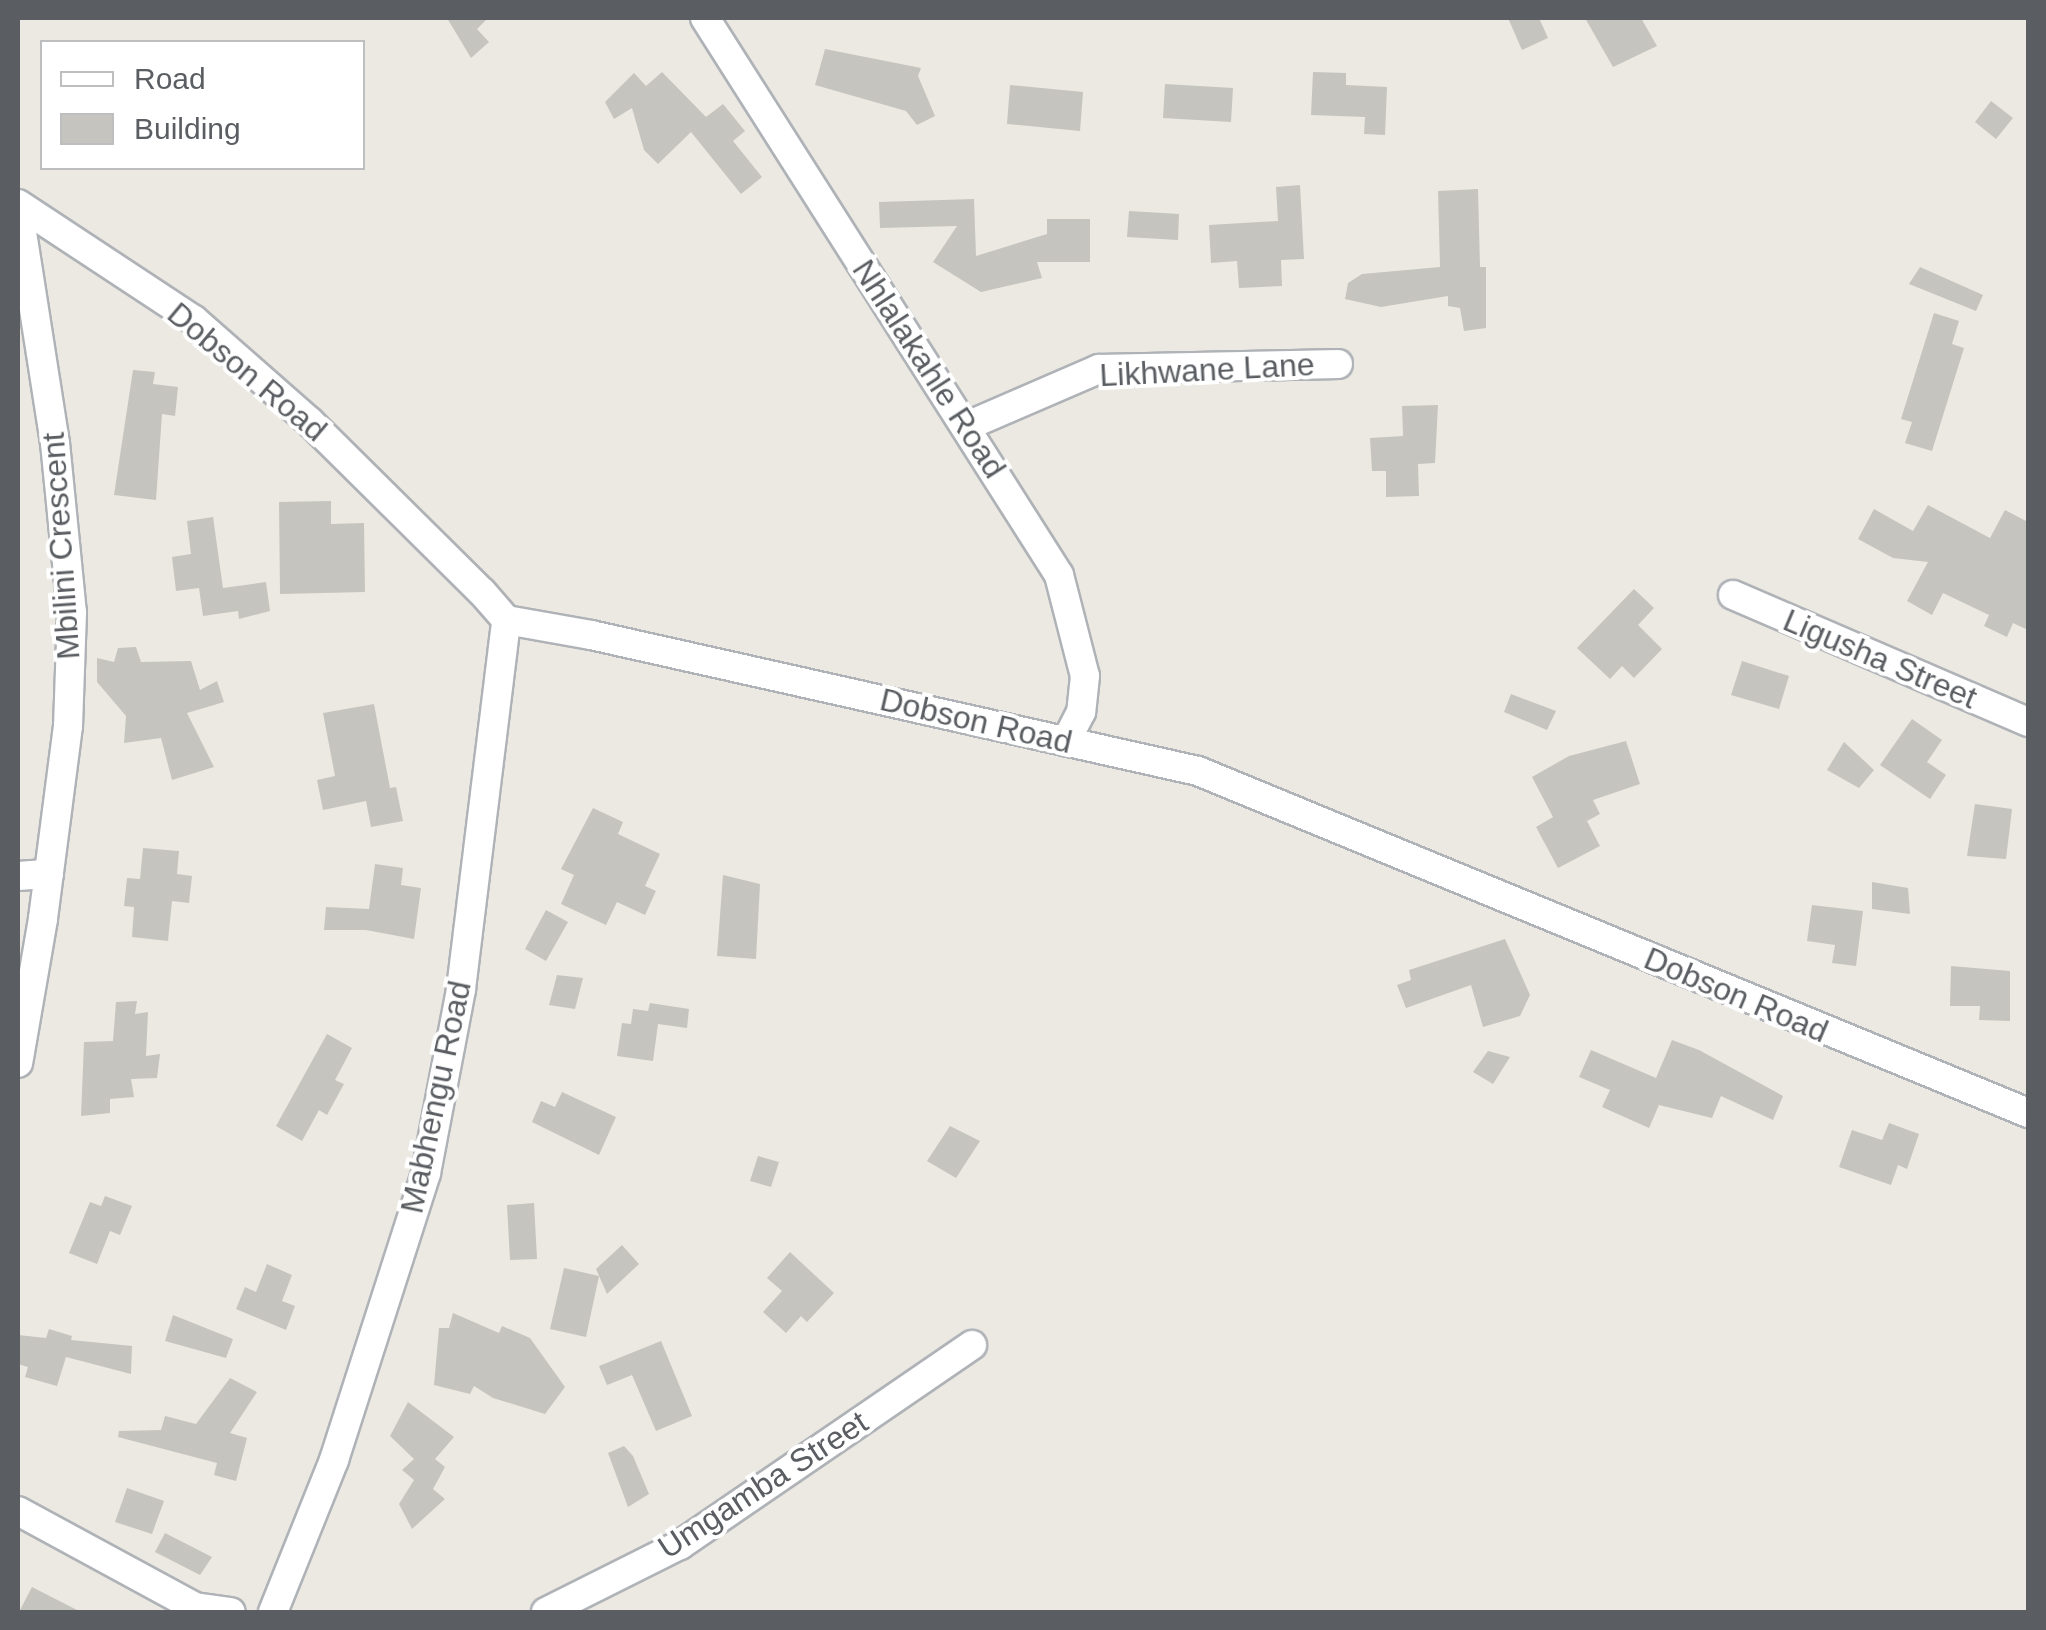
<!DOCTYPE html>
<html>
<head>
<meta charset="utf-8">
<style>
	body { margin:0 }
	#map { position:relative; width:2046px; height:1630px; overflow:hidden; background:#ebe9e2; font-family:Helvetica,sans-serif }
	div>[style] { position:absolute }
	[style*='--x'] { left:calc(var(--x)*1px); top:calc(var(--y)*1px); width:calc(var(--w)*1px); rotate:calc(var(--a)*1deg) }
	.building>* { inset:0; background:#c6c4be }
	.roads { filter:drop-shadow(2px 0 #afb2b6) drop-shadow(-2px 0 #afb2b6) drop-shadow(0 2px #afb2b6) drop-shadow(0 -2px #afb2b6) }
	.minor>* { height:28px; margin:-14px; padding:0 14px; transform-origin:14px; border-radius:14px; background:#fff }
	span { translate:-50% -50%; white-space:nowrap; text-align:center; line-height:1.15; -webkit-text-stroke:8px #fff; paint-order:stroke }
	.street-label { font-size:32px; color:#5a5d61 }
	.frame { position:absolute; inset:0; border:20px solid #5a5d61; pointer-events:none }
	.legend { position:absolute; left:40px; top:40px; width:325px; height:130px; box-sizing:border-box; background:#fff; border:2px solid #bdbec0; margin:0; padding:12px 18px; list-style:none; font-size:30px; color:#5a5d61 }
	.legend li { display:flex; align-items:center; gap:20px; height:50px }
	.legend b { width:50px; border:2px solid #bdbec0 }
</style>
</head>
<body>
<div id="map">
	<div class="building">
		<i style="clip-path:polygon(447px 18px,488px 18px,477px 29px,489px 42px,471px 58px)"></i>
		<i style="clip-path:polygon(1508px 18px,1539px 18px,1548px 38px,1522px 50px)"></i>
		<i style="clip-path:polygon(1585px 18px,1641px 18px,1657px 46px,1613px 67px)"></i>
		<i style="clip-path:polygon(825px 49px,921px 68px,918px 76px,935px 116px,917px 125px,906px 111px,815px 85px)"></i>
		<i style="clip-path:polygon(662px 72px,706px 117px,723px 104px,745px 131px,733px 141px,762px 177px,741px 194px,691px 132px,658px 164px,644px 150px,632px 108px,614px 119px,605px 102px,634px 73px,646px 86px)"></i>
		<i style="clip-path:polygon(1313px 72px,1346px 73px,1346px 85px,1387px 87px,1385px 135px,1364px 134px,1365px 117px,1311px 115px)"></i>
		<i style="clip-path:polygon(1165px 84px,1233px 88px,1231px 122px,1163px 118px)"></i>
		<i style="clip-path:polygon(1010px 85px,1083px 92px,1080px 131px,1007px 124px)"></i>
		<i style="clip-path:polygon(1991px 101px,2013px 118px,1996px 139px,1975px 122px)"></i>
		<i style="clip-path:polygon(1300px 185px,1304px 259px,1281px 260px,1282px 286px,1239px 288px,1237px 261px,1211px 263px,1209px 225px,1278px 221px,1276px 187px)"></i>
		<i style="clip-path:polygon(1478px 189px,1480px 267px,1486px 267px,1486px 328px,1464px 331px,1460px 308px,1448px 306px,1448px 296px,1381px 307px,1345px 299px,1348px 283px,1362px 274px,1440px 267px,1438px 191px)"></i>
		<i style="clip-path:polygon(974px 199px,976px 256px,1047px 234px,1047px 219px,1090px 219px,1090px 262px,1037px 262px,1042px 278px,981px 292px,933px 262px,957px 226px,880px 228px,879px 202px)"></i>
		<i style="clip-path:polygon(1129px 211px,1179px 214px,1178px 240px,1127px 237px)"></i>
		<i style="clip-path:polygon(1920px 267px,1983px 295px,1976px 311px,1909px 284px)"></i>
		<i style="clip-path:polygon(1934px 313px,1959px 321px,1952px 344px,1964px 348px,1932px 451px,1905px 443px,1912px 422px,1901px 419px)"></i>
		<i style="clip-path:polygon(133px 370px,155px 372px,153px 384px,178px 387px,175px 416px,162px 414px,156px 500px,114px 495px)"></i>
		<i style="clip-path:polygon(1438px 405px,1435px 463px,1418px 464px,1419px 496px,1386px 497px,1386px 471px,1372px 471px,1370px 438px,1403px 436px,1402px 406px)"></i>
		<i style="clip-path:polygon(331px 501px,331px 524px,364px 523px,365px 592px,280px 594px,279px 502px)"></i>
		<i style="clip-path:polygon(1928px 505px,1990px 538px,2005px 510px,2028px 522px,2028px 630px,2013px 623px,2007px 637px,1984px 626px,1989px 615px,1943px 593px,1932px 615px,1907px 601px,1928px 562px,1893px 558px,1858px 539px,1874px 509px,1913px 531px)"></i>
		<i style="clip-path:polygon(213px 517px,223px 588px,266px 582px,270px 611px,239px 619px,238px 611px,203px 616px,199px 588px,176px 591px,172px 557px,191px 554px,187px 521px)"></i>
		<i style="clip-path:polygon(1634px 589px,1654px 608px,1638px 625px,1662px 649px,1634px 678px,1622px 666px,1610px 679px,1577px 648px)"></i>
		<i style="clip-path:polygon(136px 647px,141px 662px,191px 661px,200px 690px,217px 681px,224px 702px,187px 713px,214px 767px,172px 780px,161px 738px,124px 743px,126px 716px,97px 682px,97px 658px,114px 662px,118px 648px)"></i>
		<i style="clip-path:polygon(1742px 661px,1789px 676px,1779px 709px,1731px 695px)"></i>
		<i style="clip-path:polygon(1511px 694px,1556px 711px,1547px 730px,1504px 712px)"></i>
		<i style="clip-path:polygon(374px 704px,390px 788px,396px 787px,403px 821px,371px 827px,366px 801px,323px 810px,317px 780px,335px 776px,323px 713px)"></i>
		<i style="clip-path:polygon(1912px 719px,1942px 740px,1927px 762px,1946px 775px,1930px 799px,1880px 765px)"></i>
		<i style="clip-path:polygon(1626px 741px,1640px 784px,1593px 800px,1600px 814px,1587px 821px,1600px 846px,1558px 868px,1536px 827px,1553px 817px,1532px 777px,1569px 756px)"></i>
		<i style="clip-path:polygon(1844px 742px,1874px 770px,1859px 788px,1827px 770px)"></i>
		<i style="clip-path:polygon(1975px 804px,2012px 809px,2006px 859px,1967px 856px)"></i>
		<i style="clip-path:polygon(593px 808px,623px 822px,618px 834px,660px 854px,645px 886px,656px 891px,645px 915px,617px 902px,606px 925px,561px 904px,574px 875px,561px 869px)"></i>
		<i style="clip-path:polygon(143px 848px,179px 851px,177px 874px,192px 876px,189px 903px,172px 901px,168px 941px,132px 937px,134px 907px,124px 906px,127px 878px,140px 879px)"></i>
		<i style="clip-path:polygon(375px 864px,403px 868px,401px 885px,421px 888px,414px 939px,366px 930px,324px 930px,326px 907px,369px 909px)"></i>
		<i style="clip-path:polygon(723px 875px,760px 884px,756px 959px,717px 956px)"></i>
		<i style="clip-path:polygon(1872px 882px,1908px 888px,1910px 914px,1872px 909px)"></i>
		<i style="clip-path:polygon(1812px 905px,1863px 911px,1856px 966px,1832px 963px,1835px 945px,1807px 941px)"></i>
		<i style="clip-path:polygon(546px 910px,568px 922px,546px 961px,525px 949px)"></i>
		<i style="clip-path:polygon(1505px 939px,1530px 995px,1520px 1016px,1483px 1027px,1471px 985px,1406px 1008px,1397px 985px,1411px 980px,1409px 970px)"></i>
		<i style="clip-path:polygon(1951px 966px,2010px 971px,2010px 1021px,1979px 1020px,1980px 1006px,1950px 1006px)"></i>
		<i style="clip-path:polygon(557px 975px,583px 978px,575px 1009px,549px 1005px)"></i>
		<i style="clip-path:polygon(137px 1001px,135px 1014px,148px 1012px,146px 1056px,160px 1054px,157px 1078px,131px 1079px,134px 1097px,110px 1099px,110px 1113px,81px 1116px,84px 1042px,113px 1041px,116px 1002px)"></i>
		<i style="clip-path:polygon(650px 1003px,689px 1009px,687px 1028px,658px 1024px,653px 1061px,617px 1056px,622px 1023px,631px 1024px,633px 1009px,648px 1011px)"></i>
		<i style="clip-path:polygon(327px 1034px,352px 1048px,335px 1080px,344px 1084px,327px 1115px,319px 1110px,302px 1141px,276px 1126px)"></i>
		<i style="clip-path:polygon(1672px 1040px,1699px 1050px,1783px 1096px,1773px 1120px,1721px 1096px,1712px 1118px,1659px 1105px,1649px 1128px,1602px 1107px,1610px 1090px,1579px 1077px,1591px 1050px,1656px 1078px)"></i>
		<i style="clip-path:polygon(1488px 1051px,1510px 1057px,1493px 1084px,1473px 1072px)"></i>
		<i style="clip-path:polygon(562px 1092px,616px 1117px,599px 1155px,532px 1122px,541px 1101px,555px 1107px)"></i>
		<i style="clip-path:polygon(1889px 1123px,1919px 1134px,1907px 1169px,1898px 1165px,1891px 1185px,1839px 1167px,1852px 1130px,1882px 1140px)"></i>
		<i style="clip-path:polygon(950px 1126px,980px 1141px,956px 1178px,927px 1161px)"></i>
		<i style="clip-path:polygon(758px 1156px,779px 1162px,771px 1187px,750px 1181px)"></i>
		<i style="clip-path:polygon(105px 1196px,132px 1206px,120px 1235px,110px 1231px,97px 1264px,69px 1253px,90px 1202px,101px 1206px)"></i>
		<i style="clip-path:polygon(534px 1203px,537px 1259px,510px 1260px,507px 1205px)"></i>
		<i style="clip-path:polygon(622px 1245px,639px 1264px,607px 1294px,596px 1269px)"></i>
		<i style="clip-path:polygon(790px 1252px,834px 1293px,807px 1322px,801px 1316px,786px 1333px,763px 1312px,782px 1291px,767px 1278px)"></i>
		<i style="clip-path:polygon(267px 1264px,292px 1275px,282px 1301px,295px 1306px,286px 1330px,236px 1309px,245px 1287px,256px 1292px)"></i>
		<i style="clip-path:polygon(564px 1268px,599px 1276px,586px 1337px,550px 1329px)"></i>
		<i style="clip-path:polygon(453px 1313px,499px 1333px,502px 1326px,530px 1338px,565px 1387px,545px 1414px,493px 1398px,474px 1386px,470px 1394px,434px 1385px,439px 1328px,449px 1328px)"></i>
		<i style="clip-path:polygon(173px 1315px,233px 1339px,226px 1358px,165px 1341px)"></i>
		<i style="clip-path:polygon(49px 1329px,72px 1336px,71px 1340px,132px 1346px,131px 1374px,66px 1357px,57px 1386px,25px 1377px,28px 1367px,18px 1364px,18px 1335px,46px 1338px)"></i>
		<i style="clip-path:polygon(661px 1341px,692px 1416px,656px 1431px,632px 1375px,607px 1385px,599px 1366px)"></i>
		<i style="clip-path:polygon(230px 1378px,257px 1392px,230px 1433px,247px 1438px,236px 1481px,214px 1475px,217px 1463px,118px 1437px,119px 1431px,161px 1430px,165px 1416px,196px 1424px)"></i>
		<i style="clip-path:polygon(408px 1402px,454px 1437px,435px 1459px,445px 1467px,433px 1489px,445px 1499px,412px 1529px,399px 1504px,414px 1480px,402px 1470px,414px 1459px,390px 1436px)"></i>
		<i style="clip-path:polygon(624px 1446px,633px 1456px,649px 1494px,628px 1507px,608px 1453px)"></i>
		<i style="clip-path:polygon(127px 1488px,164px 1501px,152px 1534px,115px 1522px)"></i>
		<i style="clip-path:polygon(165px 1533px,212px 1557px,200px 1575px,155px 1552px)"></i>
		<i style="clip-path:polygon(32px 1587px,81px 1612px,19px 1612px)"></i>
	</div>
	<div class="roads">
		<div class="minor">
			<i style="--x:705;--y:18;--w:660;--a:57.56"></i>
			<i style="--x:1059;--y:575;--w:104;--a:75.6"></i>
			<i style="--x:1085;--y:676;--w:36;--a:96"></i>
			<i style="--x:1081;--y:712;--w:33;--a:117"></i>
			<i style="--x:18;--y:204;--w:211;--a:33.4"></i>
			<i style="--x:194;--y:320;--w:153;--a:41.3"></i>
			<i style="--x:309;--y:421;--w:243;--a:44.7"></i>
			<i style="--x:482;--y:592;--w:37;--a:49"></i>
			<i style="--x:506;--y:620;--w:86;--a:10"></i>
			<i style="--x:591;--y:635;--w:622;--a:12.63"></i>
			<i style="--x:1198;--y:771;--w:898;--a:22.39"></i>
			<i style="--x:18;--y:207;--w:239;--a:81.1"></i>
			<i style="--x:55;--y:443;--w:170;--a:84.3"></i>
			<i style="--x:72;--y:612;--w:114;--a:92"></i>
			<i style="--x:68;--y:726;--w:195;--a:97.4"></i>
			<i style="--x:43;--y:919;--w:146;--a:99.8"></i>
			<i style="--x:967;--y:426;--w:144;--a:-23.4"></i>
			<i style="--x:1099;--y:369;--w:239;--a:-1.2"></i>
			<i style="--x:1733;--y:595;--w:321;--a:23.3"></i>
			<i style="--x:18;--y:876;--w:31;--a:-4"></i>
			<i style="--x:18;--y:1511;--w:201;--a:28.5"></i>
			<i style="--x:195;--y:1607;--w:36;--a:8"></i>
			<i style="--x:273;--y:1612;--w:164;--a:-68.1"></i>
			<i style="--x:334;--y:1460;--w:301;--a:-72.2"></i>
			<i style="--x:426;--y:1173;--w:187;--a:-79.2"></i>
			<i style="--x:461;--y:989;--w:372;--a:-83"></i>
			<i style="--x:546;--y:1612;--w:150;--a:-26.6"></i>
			<i style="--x:680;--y:1545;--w:354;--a:-34.4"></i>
		</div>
	</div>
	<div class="street-label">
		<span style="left:929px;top:369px;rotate:57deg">Nhlalakahle Road</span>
		<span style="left:1207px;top:370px;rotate:-3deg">Likhwane Lane</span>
		<span style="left:247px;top:372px;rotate:40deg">Dobson Road</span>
		<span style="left:61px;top:546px;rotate:-94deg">Mbilini Crescent</span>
		<span style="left:1880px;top:659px;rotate:23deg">Ligusha Street</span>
		<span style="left:976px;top:721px;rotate:13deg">Dobson Road</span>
		<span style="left:1736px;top:995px;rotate:23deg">Dobson Road</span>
		<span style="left:436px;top:1097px;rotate:-78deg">Mabhengu Road</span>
		<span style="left:763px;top:1485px;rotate:-33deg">Umgamba Street</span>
	</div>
	<div class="frame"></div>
	<ul class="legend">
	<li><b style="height:12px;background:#fff"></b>Road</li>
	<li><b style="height:28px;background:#c6c4be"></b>Building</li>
	</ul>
</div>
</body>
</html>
